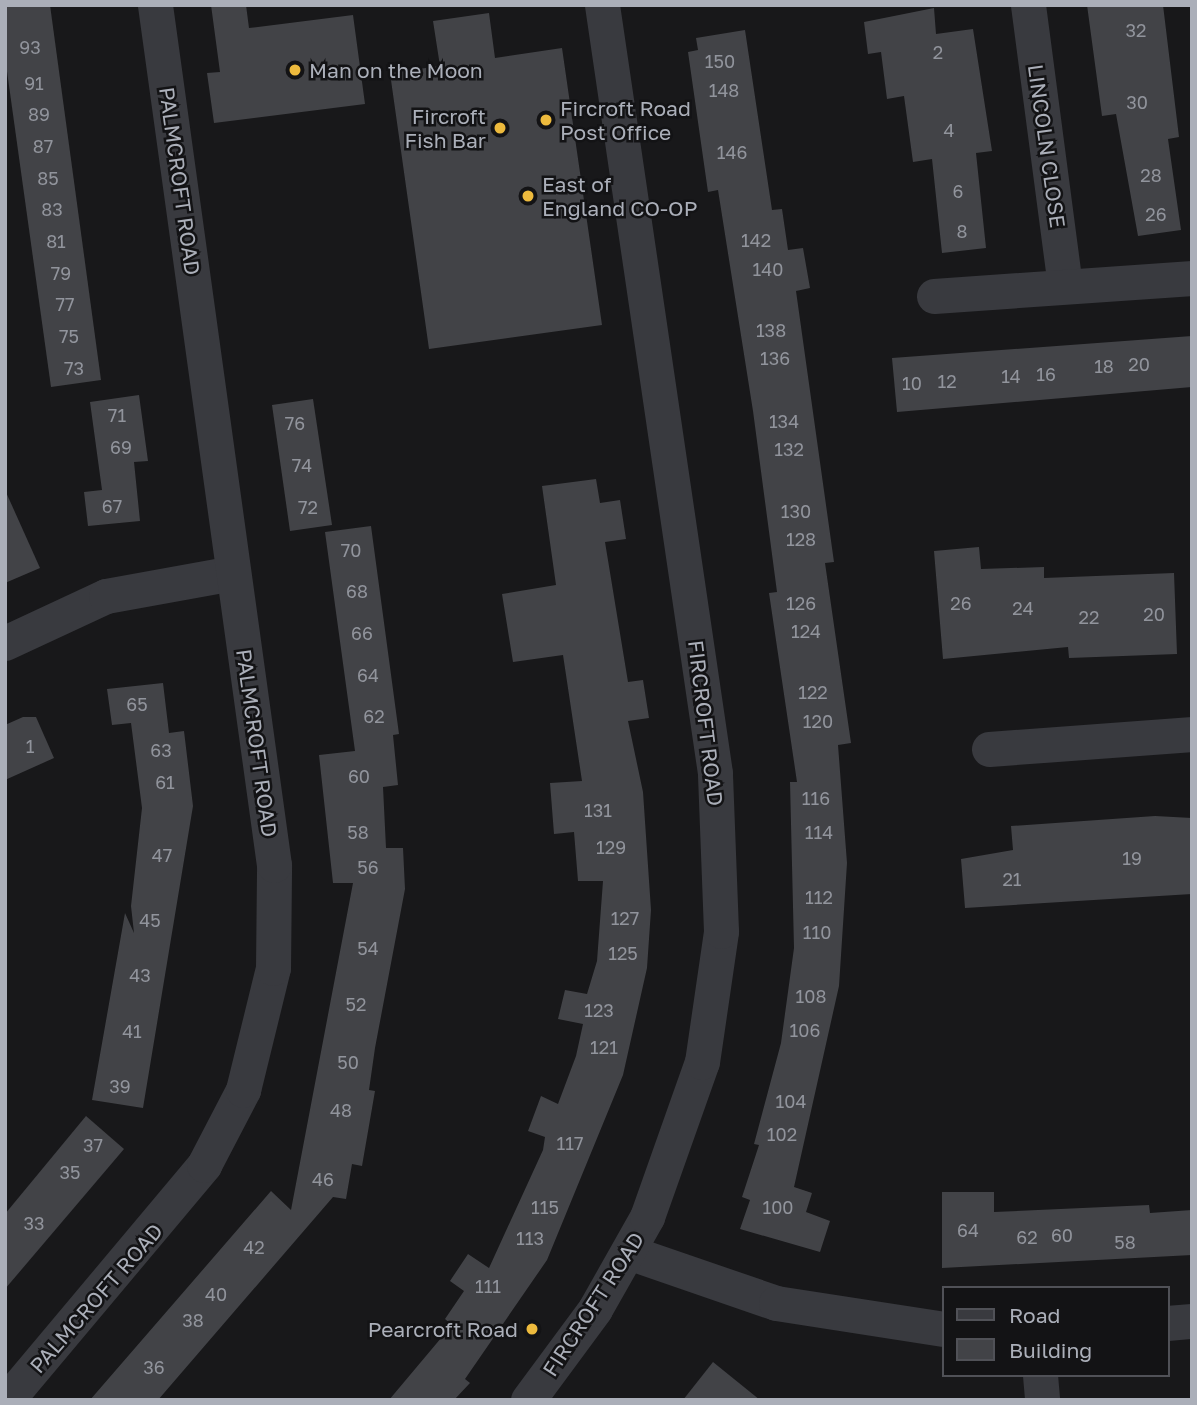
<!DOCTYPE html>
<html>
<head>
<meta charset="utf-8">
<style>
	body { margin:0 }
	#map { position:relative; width:1197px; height:1405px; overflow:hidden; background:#18181a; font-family:"Golos Text",sans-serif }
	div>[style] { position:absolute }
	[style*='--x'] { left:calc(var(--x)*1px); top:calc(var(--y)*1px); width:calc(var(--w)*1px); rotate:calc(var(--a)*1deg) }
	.building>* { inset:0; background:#424347 }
	.street>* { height:35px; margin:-17.5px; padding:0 17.5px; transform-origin:17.5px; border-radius:17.5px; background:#393a3f }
	.dots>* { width:19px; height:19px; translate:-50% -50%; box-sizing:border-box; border:4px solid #131315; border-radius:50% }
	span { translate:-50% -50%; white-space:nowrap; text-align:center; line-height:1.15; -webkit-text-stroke:5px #131315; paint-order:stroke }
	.number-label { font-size:18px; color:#91949c }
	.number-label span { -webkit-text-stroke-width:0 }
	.poi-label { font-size:21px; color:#abafb9 }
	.left { translate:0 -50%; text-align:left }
	.right { translate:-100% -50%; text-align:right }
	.street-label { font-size:21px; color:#abafb9 }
	.frame { position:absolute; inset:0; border:7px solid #abafb9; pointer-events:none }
	.legend { position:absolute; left:942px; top:1286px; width:228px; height:91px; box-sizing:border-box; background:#131315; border:2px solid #505157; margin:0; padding:9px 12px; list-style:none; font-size:21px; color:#abafb9 }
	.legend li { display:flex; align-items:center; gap:14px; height:35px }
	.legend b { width:35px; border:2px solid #505157 }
</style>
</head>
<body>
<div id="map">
	<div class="building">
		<i style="clip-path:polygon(5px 5px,50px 5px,101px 380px,51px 387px,5px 57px)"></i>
		<i style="clip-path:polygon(211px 5px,246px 5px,249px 28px,353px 15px,365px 104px,214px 123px,207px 73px,220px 72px)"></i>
		<i style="clip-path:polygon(1087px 5px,1163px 5px,1179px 137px,1168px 139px,1181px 230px,1138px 236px,1116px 114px,1102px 116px)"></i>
		<i style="clip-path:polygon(934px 8px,936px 34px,973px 29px,992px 151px,976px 153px,986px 248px,942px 253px,932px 159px,913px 162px,904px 96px,887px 99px,881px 52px,868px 54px,864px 22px)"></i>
		<i style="clip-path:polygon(489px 13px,495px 58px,562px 48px,602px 325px,429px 349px,390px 73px,440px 66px,433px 21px)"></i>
		<i style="clip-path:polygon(745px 30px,772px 210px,782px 209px,788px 250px,803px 248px,810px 288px,796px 291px,834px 562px,825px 563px,851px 743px,838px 745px,847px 863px,839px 986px,794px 1187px,812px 1193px,806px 1212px,830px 1221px,820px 1252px,740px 1229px,750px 1200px,742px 1197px,759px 1145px,754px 1144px,781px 1043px,794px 948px,790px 782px,797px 782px,769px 593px,777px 592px,753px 411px,718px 190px,708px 192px,688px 52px,698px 50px,696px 38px)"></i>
		<i style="clip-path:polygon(1192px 336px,1192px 387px,897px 412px,892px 358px)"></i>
		<i style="clip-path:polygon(139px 395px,148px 461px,134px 462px,140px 521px,88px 526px,84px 492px,102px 490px,90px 402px)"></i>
		<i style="clip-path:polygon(313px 399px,332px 525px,290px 531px,272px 405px)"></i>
		<i style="clip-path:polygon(596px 479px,600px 503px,620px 500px,626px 539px,605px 542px,628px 682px,643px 680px,649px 718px,628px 721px,643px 792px,651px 910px,647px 968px,623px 1075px,547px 1260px,465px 1379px,470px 1383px,454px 1400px,389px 1400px,452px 1325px,445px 1319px,464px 1291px,450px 1281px,468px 1254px,489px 1268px,543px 1150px,545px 1137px,528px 1131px,541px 1096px,558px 1104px,576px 1056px,583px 1024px,558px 1019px,565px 990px,587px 994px,597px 961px,603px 881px,578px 881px,574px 832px,554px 834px,550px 783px,582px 781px,563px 655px,513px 662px,502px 594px,556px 585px,542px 486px)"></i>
		<i style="clip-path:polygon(5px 490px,40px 568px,5px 583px)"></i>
		<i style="clip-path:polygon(371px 526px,399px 734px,393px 735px,398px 785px,383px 787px,386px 848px,403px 848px,405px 889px,375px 1048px,369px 1090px,375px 1091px,362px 1166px,352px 1164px,346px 1199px,333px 1197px,158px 1400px,90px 1400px,271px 1191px,291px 1210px,353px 883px,333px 883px,319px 755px,355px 751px,325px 532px)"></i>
		<i style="clip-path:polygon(979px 547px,981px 569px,1044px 567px,1044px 578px,1174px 573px,1177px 654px,1069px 658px,1068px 647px,943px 659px,934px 551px)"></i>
		<i style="clip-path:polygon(163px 683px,169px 733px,184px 731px,193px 806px,143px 1108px,92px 1100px,125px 913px,134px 933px,131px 906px,142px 808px,131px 723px,112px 725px,107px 689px)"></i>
		<i style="clip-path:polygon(23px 717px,36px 717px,54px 758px,5px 780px,5px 725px)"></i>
		<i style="clip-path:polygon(1155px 816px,1192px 818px,1192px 894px,965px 908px,961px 859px,1013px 850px,1011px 826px)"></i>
		<i style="clip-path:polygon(86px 1116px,124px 1149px,5px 1289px,5px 1214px)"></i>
		<i style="clip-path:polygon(942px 1192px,994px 1192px,994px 1212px,1149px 1205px,1150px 1213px,1192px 1210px,1192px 1255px,942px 1268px)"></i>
		<i style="clip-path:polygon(713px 1362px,760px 1400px,683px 1400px)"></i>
	</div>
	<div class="street">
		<i style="--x:1028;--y:5;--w:283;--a:82.5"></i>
		<i style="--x:934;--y:296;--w:259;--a:-4"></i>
		<i style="--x:5;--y:643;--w:111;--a:-25"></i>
		<i style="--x:106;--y:596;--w:129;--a:-10.3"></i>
		<i style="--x:989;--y:749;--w:204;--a:-4.2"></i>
		<i style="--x:631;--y:1253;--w:153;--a:19"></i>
		<i style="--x:776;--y:1303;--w:169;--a:8.8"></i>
		<i style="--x:1167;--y:1323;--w:25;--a:-5"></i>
		<i style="--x:1040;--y:1375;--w:25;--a:85"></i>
		<i style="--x:7;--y:1400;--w:307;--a:-50"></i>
		<i style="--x:204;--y:1165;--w:85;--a:-62.5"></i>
		<i style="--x:243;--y:1090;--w:126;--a:-76.2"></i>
		<i style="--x:273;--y:968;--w:103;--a:-89.4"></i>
		<i style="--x:274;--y:865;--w:868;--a:-97.88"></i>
		<i style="--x:528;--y:1400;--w:113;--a:-53.6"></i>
		<i style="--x:595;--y:1309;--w:106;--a:-60.5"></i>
		<i style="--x:647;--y:1217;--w:164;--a:-70.5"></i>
		<i style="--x:702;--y:1062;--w:132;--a:-81.7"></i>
		<i style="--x:721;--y:931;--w:158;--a:-92.2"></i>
		<i style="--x:715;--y:773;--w:776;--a:-98.37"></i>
	</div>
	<div class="dots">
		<i style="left:295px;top:70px;background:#edba3d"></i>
		<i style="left:546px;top:120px;background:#edba3d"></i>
		<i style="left:500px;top:128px;background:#edba3d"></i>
		<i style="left:528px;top:196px;background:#edba3d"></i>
		<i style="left:532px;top:1329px;background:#edba3d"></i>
	</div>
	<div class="number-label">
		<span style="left:1136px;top:30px">32</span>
		<span style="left:30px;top:47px">93</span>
		<span style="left:938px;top:52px">2</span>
		<span style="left:720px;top:61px">150</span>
		<span style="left:34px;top:83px">91</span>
		<span style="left:724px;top:90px">148</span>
		<span style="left:1137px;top:102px">30</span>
		<span style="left:39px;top:114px">89</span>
		<span style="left:949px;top:130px">4</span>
		<span style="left:43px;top:146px">87</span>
		<span style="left:732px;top:152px">146</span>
		<span style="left:1151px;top:175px">28</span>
		<span style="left:48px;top:178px">85</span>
		<span style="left:958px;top:191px">6</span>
		<span style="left:52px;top:209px">83</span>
		<span style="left:1156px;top:214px">26</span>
		<span style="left:962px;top:231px">8</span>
		<span style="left:756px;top:240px">142</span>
		<span style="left:56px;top:241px">81</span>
		<span style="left:768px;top:269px">140</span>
		<span style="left:61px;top:273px">79</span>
		<span style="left:65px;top:304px">77</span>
		<span style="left:771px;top:330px">138</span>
		<span style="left:69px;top:336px">75</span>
		<span style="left:775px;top:358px">136</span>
		<span style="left:1139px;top:364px">20</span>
		<span style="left:1104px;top:366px">18</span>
		<span style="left:74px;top:368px">73</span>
		<span style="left:1046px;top:374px">16</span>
		<span style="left:1011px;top:376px">14</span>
		<span style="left:947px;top:381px">12</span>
		<span style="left:912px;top:383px">10</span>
		<span style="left:117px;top:415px">71</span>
		<span style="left:784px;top:421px">134</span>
		<span style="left:295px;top:423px">76</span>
		<span style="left:121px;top:447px">69</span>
		<span style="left:789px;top:449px">132</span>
		<span style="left:302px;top:465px">74</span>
		<span style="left:112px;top:506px">67</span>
		<span style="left:308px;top:507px">72</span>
		<span style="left:796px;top:511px">130</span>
		<span style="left:801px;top:539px">128</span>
		<span style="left:351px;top:550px">70</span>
		<span style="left:357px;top:591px">68</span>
		<span style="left:801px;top:603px">126</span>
		<span style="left:961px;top:603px">26</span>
		<span style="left:1023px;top:608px">24</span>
		<span style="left:1154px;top:614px">20</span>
		<span style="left:1089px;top:617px">22</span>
		<span style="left:806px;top:631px">124</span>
		<span style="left:362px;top:633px">66</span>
		<span style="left:368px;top:675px">64</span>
		<span style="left:813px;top:692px">122</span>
		<span style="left:137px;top:704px">65</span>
		<span style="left:374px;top:716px">62</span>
		<span style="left:818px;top:721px">120</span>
		<span style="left:30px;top:746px">1</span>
		<span style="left:161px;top:750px">63</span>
		<span style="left:359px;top:776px">60</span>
		<span style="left:165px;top:782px">61</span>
		<span style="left:816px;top:798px">116</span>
		<span style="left:598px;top:810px">131</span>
		<span style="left:358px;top:832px">58</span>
		<span style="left:819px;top:832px">114</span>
		<span style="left:611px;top:847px">129</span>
		<span style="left:162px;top:855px">47</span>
		<span style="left:1132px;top:858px">19</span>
		<span style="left:368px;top:867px">56</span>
		<span style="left:1012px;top:879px">21</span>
		<span style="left:819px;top:897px">112</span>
		<span style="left:625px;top:918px">127</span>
		<span style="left:150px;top:920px">45</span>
		<span style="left:817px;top:932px">110</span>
		<span style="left:368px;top:948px">54</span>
		<span style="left:623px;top:953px">125</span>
		<span style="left:140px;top:975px">43</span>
		<span style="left:811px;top:996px">108</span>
		<span style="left:356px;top:1004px">52</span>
		<span style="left:599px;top:1010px">123</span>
		<span style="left:805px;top:1030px">106</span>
		<span style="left:132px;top:1031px">41</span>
		<span style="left:604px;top:1047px">121</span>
		<span style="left:348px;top:1062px">50</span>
		<span style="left:120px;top:1086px">39</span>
		<span style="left:791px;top:1101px">104</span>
		<span style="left:341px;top:1110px">48</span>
		<span style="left:782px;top:1134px">102</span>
		<span style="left:570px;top:1143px">117</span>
		<span style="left:93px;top:1145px">37</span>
		<span style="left:70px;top:1172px">35</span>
		<span style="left:323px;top:1179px">46</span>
		<span style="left:545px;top:1207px">115</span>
		<span style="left:778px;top:1207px">100</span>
		<span style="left:34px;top:1223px">33</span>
		<span style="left:968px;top:1230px">64</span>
		<span style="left:1062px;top:1235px">60</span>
		<span style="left:1027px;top:1237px">62</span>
		<span style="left:530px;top:1238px">113</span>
		<span style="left:1125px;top:1242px">58</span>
		<span style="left:254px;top:1247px">42</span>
		<span style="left:488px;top:1286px">111</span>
		<span style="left:216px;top:1294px">40</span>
		<span style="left:193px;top:1320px">38</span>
		<span style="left:154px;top:1367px">36</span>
	</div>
	<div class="poi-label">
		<span class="left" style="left:309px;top:70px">Man on the Moon</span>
		<span class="left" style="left:560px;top:120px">Fircroft Road<br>Post Office</span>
		<span class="right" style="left:486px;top:128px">Fircroft<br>Fish Bar</span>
		<span class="left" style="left:542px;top:196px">East of<br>England CO-OP</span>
		<span class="right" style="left:518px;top:1329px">Pearcroft Road</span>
	</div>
	<div class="street-label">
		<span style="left:1047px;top:146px;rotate:82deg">LINCOLN CLOSE</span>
		<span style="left:180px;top:181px;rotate:82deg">PALMCROFT ROAD</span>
		<span style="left:706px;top:723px;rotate:83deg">FIRCROFT ROAD</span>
		<span style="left:257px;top:743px;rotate:82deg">PALMCROFT ROAD</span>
		<span style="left:96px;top:1298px;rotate:-49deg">PALMCROFT ROAD</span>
		<span style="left:593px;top:1304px;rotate:-57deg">FIRCROFT ROAD</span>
	</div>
	<div class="frame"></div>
	<ul class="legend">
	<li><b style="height:9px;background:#393a3f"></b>Road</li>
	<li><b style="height:19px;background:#424347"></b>Building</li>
	</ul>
</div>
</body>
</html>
